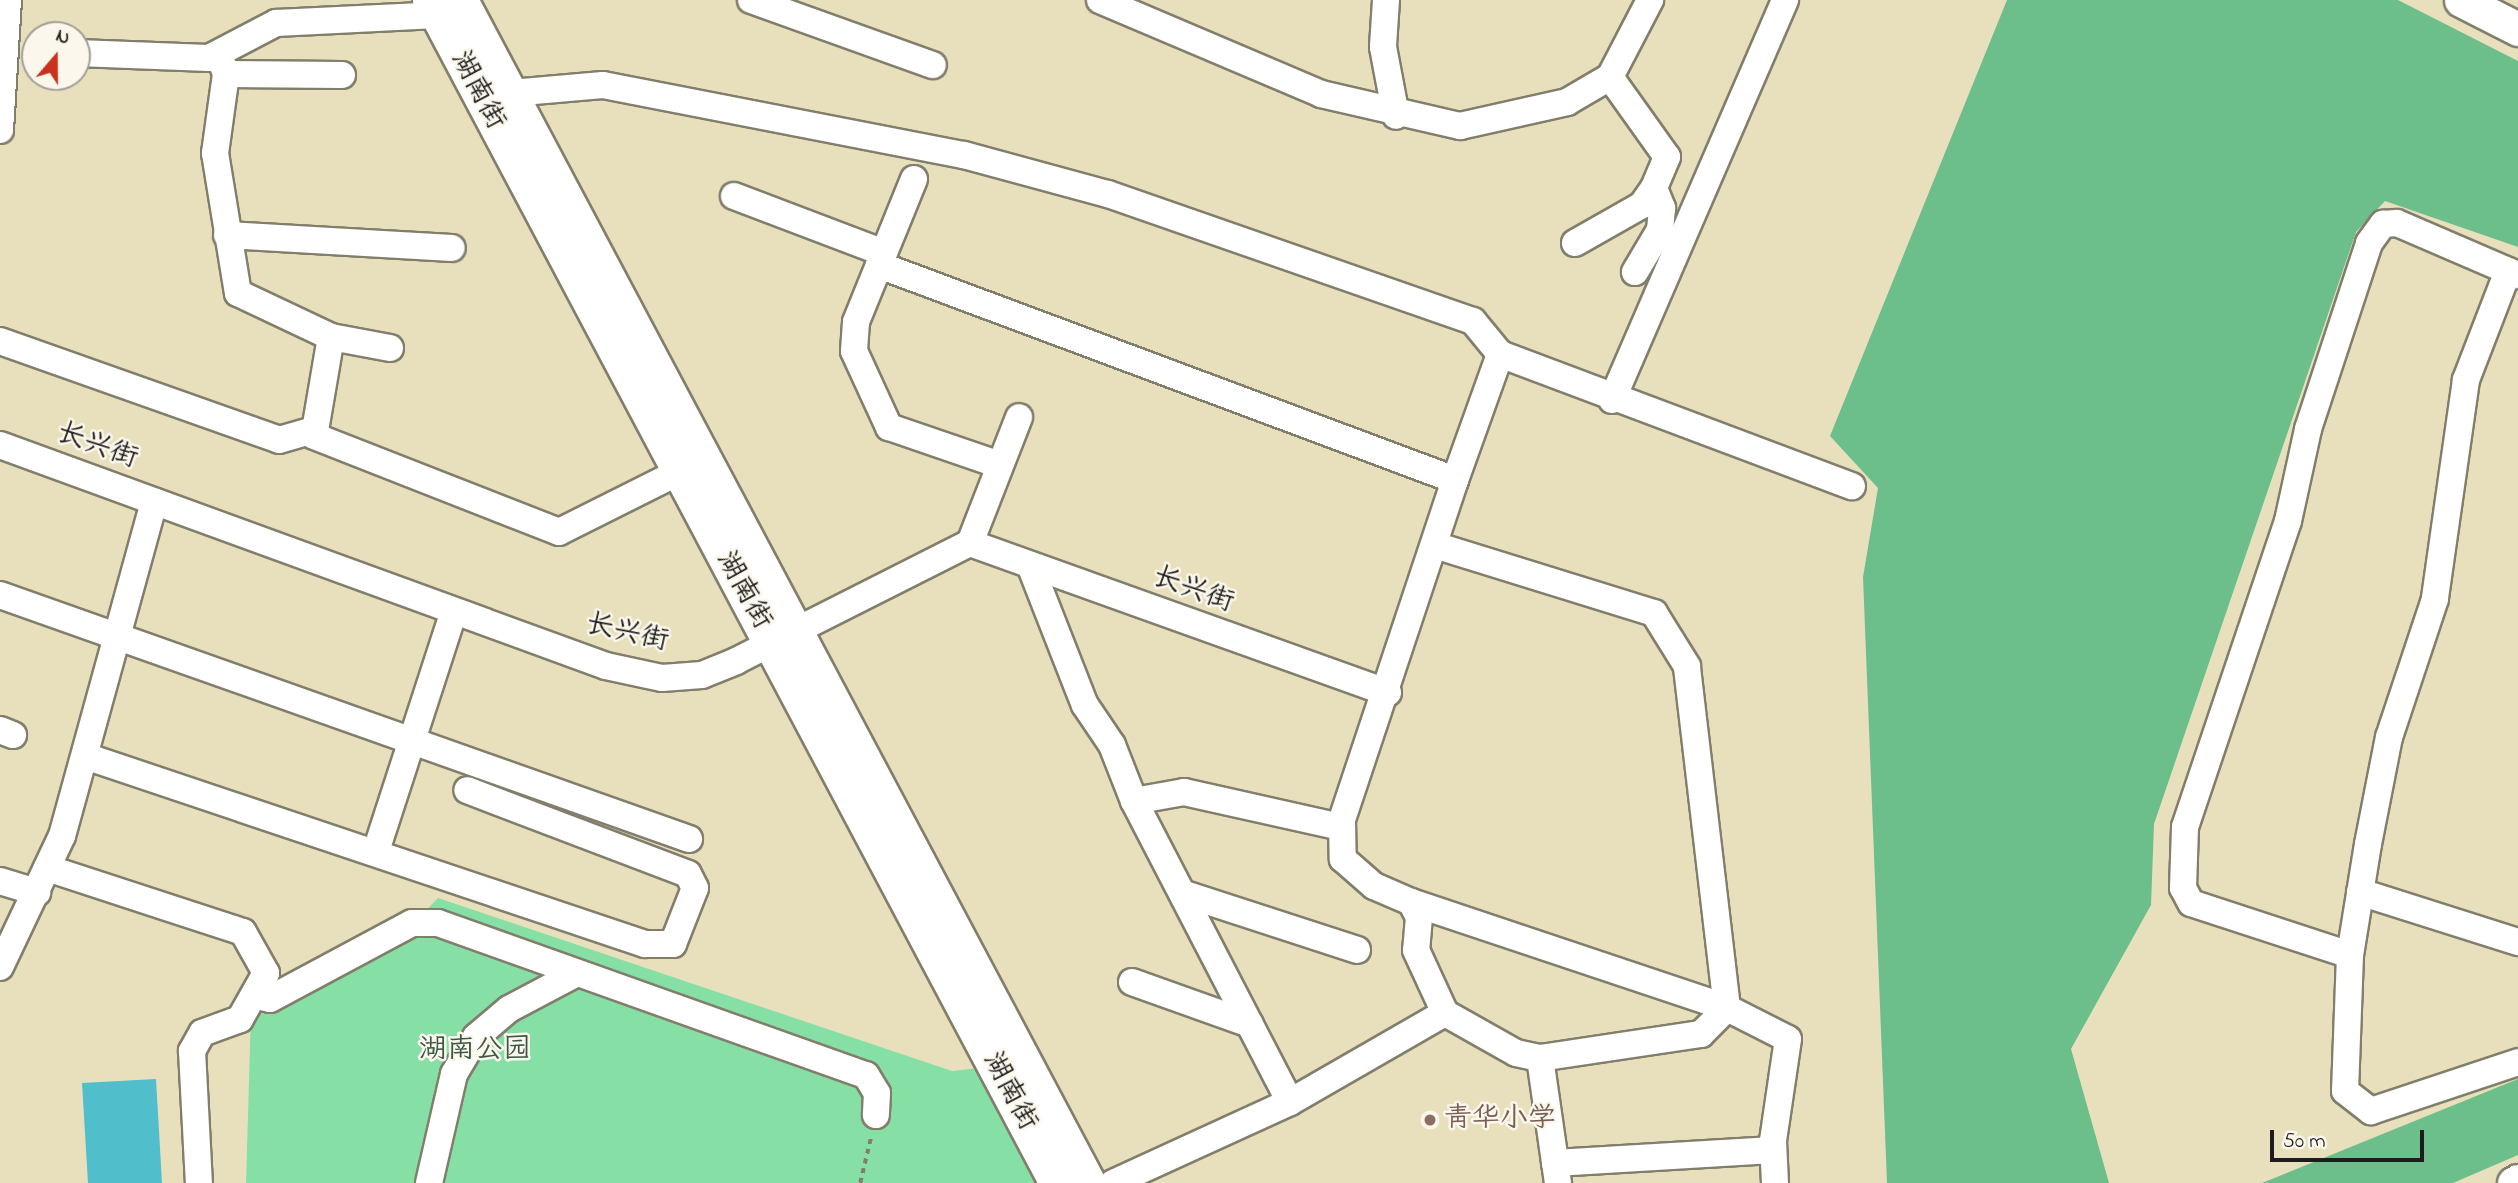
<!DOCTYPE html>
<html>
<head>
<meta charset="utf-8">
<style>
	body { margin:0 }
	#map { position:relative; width:2518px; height:1183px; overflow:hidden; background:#e8e0bc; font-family:"Indie Flower","LXGW WenKai TC",sans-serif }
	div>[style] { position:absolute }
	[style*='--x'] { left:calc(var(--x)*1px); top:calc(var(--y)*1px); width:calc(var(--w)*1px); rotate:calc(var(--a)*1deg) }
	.green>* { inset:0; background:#86e0a6 }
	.forest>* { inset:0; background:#6cbe8b }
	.water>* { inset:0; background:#51becb }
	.path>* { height:3.5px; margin-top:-1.75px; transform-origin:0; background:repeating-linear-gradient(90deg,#827e6c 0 5px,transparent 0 10px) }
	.roads { filter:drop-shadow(2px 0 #827e6c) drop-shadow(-2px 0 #827e6c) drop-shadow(0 2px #827e6c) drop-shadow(0 -2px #827e6c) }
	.minor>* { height:26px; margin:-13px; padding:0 13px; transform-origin:13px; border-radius:13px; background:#fff }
	.major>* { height:33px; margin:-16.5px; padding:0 16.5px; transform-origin:16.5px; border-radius:16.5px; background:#fff }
	.dots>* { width:19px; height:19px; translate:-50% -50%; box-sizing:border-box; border:4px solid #fbf7ec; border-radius:50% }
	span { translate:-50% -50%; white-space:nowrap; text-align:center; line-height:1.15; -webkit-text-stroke:5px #fbf7ec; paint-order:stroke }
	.street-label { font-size:28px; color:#1c1c1c }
	.park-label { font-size:28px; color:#3c5745 }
	.education-label { font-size:28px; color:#785e54 }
	.left { translate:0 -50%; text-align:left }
	.north { position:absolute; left:21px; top:21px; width:70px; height:70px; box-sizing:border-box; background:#fbf7ec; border:2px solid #a29f99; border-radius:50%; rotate:20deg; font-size:19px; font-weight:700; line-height:28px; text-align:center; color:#1c1c1c }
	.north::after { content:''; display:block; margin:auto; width:24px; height:32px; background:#c8321e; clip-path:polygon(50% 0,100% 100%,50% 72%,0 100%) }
	.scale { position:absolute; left:2270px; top:1130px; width:154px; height:32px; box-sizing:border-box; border:4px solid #1c1c1c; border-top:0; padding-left:9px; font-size:21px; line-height:24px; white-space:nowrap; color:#1c1c1c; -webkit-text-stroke:5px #fbf7ec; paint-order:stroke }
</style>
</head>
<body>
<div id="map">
	<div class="green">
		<i style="clip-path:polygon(438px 898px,952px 1071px,979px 1068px,1040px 1183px,246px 1183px,251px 1012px,267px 1014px,382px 956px)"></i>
	</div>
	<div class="forest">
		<i style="clip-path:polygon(2007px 0,2398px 0,2518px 61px,2518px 247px,2385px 201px,2356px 232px,2154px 824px,2151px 905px,2071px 1049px,2109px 1183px,1887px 1183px,1863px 577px,1878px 488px,1830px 436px)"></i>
		<i style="clip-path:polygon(2518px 1079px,2518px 1155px,2453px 1183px,2262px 1183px)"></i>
	</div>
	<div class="water">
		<i style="clip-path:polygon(156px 1079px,162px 1183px,88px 1183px,82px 1083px)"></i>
	</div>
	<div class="path">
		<i style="--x:860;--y:1183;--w:47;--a:-76.6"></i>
	</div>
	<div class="roads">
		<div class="minor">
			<i style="--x:751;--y:0;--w:193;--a:19.7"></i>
			<i style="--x:1100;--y:0;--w:240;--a:23"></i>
			<i style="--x:1321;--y:94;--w:143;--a:13"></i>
			<i style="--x:1460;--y:126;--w:110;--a:-12.6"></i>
			<i style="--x:1567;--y:102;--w:50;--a:-30.2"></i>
			<i style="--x:1610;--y:77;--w:87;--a:-62.5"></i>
			<i style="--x:1386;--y:0;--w:47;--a:93.7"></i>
			<i style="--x:1383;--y:47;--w:70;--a:79.3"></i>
			<i style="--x:77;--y:53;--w:132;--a:2.2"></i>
			<i style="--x:209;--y:58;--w:76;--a:-27.6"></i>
			<i style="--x:276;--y:23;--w:161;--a:-2.8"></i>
			<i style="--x:220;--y:58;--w:17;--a:69"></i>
			<i style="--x:226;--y:74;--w:116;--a:0.5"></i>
			<i style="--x:226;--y:74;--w:80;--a:97.9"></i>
			<i style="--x:215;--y:153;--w:142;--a:80.7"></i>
			<i style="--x:238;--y:293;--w:103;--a:25.3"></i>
			<i style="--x:331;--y:337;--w:100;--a:99.7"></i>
			<i style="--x:314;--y:436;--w:263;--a:21.4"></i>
			<i style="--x:559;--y:532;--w:134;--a:-26.6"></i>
			<i style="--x:1610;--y:77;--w:98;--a:54.5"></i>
			<i style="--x:1667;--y:157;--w:34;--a:113"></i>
			<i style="--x:1654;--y:188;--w:22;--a:68"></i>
			<i style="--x:1662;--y:208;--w:22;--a:95"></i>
			<i style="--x:1660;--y:230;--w:49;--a:120.8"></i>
			<i style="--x:511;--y:93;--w:92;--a:-5"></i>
			<i style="--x:603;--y:85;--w:368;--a:11"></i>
			<i style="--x:964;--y:155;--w:149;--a:15.2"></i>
			<i style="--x:1108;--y:194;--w:386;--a:19.2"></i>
			<i style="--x:1473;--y:321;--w:43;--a:50.7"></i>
			<i style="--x:0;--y:130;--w:130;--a:-86.5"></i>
			<i style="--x:914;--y:179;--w:154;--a:112.1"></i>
			<i style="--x:856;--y:322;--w:29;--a:94"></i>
			<i style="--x:854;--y:351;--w:84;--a:65.3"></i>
			<i style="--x:889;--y:427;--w:117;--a:18.9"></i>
			<i style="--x:734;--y:196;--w:160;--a:20.8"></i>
			<i style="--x:227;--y:235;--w:225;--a:3.3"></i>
			<i style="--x:1575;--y:243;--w:77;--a:-29.6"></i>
			<i style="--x:1642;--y:205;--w:21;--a:-55"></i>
			<i style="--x:879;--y:265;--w:615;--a:20.47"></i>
			<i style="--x:1455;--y:480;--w:358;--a:108.4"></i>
			<i style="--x:1342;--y:820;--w:39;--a:89"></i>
			<i style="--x:1343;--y:859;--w:41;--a:41.1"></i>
			<i style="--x:1374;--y:886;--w:40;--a:23.4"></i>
			<i style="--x:1411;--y:902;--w:17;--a:62"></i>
			<i style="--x:1419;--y:917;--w:33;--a:95"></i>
			<i style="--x:1416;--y:950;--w:69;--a:65.3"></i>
			<i style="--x:1445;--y:1013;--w:81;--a:29.4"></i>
			<i style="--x:1516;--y:1053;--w:25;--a:12"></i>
			<i style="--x:1540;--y:1058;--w:163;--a:-8.5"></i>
			<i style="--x:1701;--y:1034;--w:37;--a:-45"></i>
			<i style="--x:1727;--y:1008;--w:344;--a:-96.7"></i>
			<i style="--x:1687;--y:666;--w:62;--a:-121.9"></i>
			<i style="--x:1654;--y:613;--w:230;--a:-162.8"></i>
			<i style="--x:2508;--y:271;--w:117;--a:111.1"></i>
			<i style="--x:2466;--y:380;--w:221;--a:98.1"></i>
			<i style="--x:2435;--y:599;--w:145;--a:108.4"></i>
			<i style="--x:2389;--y:737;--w:109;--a:101.1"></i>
			<i style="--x:2368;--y:844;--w:112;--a:99.2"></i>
			<i style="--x:2350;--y:955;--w:136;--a:92.1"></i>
			<i style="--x:2345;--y:1091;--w:33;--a:38"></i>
			<i style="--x:2371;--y:1111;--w:155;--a:-18.4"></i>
			<i style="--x:331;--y:337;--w:60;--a:10.6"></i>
			<i style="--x:0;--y:341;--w:296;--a:19.5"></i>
			<i style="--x:279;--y:440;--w:37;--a:-16"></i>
			<i style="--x:1612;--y:400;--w:436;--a:-66.6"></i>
			<i style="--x:0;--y:445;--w:645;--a:20.04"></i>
			<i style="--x:606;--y:666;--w:57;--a:12.1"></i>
			<i style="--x:662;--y:678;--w:40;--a:-4.3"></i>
			<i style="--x:702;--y:675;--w:37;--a:-22"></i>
			<i style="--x:736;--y:661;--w:262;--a:-26.8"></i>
			<i style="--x:970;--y:543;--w:444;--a:19.7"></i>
			<i style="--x:1455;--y:480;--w:134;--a:-70.3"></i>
			<i style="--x:1500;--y:354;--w:376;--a:20.6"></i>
			<i style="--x:970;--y:543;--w:135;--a:-68.7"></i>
			<i style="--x:1030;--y:565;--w:150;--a:68.6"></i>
			<i style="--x:1085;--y:705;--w:48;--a:56"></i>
			<i style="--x:1112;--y:745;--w:60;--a:68.6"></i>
			<i style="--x:1134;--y:801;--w:51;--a:-10.2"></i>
			<i style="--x:1184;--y:792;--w:160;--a:12.6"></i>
			<i style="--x:0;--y:595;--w:731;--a:19.5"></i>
			<i style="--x:0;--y:730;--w:14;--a:21"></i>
			<i style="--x:85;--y:756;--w:591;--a:18.56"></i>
			<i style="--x:645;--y:944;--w:28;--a:0"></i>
			<i style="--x:673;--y:944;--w:60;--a:-68.6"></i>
			<i style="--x:695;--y:888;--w:16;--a:-117"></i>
			<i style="--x:688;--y:874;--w:236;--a:-159.2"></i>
			<i style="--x:1134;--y:801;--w:339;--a:62.6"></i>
			<i style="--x:376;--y:851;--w:252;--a:-72"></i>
			<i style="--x:47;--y:868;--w:206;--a:18.1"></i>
			<i style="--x:243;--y:932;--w:47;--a:60.7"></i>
			<i style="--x:266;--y:973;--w:53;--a:119.5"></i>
			<i style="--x:240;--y:1019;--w:40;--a:159.8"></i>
			<i style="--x:202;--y:1033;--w:21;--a:119"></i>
			<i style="--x:192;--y:1051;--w:132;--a:87"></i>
			<i style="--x:0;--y:881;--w:39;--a:17"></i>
			<i style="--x:2360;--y:892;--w:166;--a:17.6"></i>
			<i style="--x:1182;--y:893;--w:184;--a:18"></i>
			<i style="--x:1411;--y:902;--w:333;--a:18.5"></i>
			<i style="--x:1727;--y:1008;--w:68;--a:26.9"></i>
			<i style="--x:1788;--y:1039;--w:103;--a:98.4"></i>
			<i style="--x:1773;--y:1141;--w:42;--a:87.3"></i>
			<i style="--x:2350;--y:955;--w:167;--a:-161.9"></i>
			<i style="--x:2191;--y:903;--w:17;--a:-118"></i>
			<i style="--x:2183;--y:888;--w:61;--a:-88.1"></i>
			<i style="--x:2185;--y:827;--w:323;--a:-71.4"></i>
			<i style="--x:2288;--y:521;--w:94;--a:-77.7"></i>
			<i style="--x:2308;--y:429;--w:196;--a:-71.8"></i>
			<i style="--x:2369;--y:243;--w:24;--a:-54"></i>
			<i style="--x:2383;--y:224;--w:14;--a:-4"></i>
			<i style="--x:2397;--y:223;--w:132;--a:23.3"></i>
			<i style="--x:0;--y:967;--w:145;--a:-64.7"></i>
			<i style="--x:62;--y:836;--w:347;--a:-74.6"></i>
			<i style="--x:1132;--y:982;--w:125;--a:19.6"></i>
			<i style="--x:257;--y:996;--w:13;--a:13"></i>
			<i style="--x:270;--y:999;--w:161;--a:-28.2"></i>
			<i style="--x:412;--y:923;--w:26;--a:0"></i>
			<i style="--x:438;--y:923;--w:454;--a:19.6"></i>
			<i style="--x:866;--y:1075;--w:21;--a:59"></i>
			<i style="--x:877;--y:1093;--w:22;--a:93"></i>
			<i style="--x:1540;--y:1058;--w:126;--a:81.8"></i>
			<i style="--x:1555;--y:1163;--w:218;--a:-3.4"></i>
			<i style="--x:429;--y:1183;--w:112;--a:-77.1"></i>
			<i style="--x:454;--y:1074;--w:43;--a:-59.3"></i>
			<i style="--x:476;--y:1037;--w:43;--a:-40.3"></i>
			<i style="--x:509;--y:1009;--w:77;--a:-27.9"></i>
			<i style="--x:1113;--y:1183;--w:195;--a:-24.6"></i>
			<i style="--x:1290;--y:1102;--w:179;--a:-29.9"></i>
		</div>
		<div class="major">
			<i style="--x:429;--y:0;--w:1339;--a:62.08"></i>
			<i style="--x:461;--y:0;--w:1339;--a:62.04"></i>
			<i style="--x:2461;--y:0;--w:64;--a:27"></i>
			<i style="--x:2514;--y:1183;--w:4;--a:-27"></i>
		</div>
	</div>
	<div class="dots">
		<i style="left:1430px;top:1120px;background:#8d6e63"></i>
	</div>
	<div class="street-label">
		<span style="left:477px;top:91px;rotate:62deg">湖南街</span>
		<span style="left:97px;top:447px;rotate:20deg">长兴街</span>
		<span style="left:743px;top:591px;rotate:61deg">湖南街</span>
		<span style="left:1193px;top:591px;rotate:20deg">长兴街</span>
		<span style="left:627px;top:634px;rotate:13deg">长兴街</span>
		<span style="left:1009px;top:1092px;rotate:62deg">湖南街</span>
	</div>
	<div class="park-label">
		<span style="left:475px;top:1051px">湖南公园</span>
	</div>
	<div class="education-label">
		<span class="left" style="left:1444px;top:1120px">青华小学</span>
	</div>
	<div class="north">N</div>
	<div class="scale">50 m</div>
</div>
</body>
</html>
